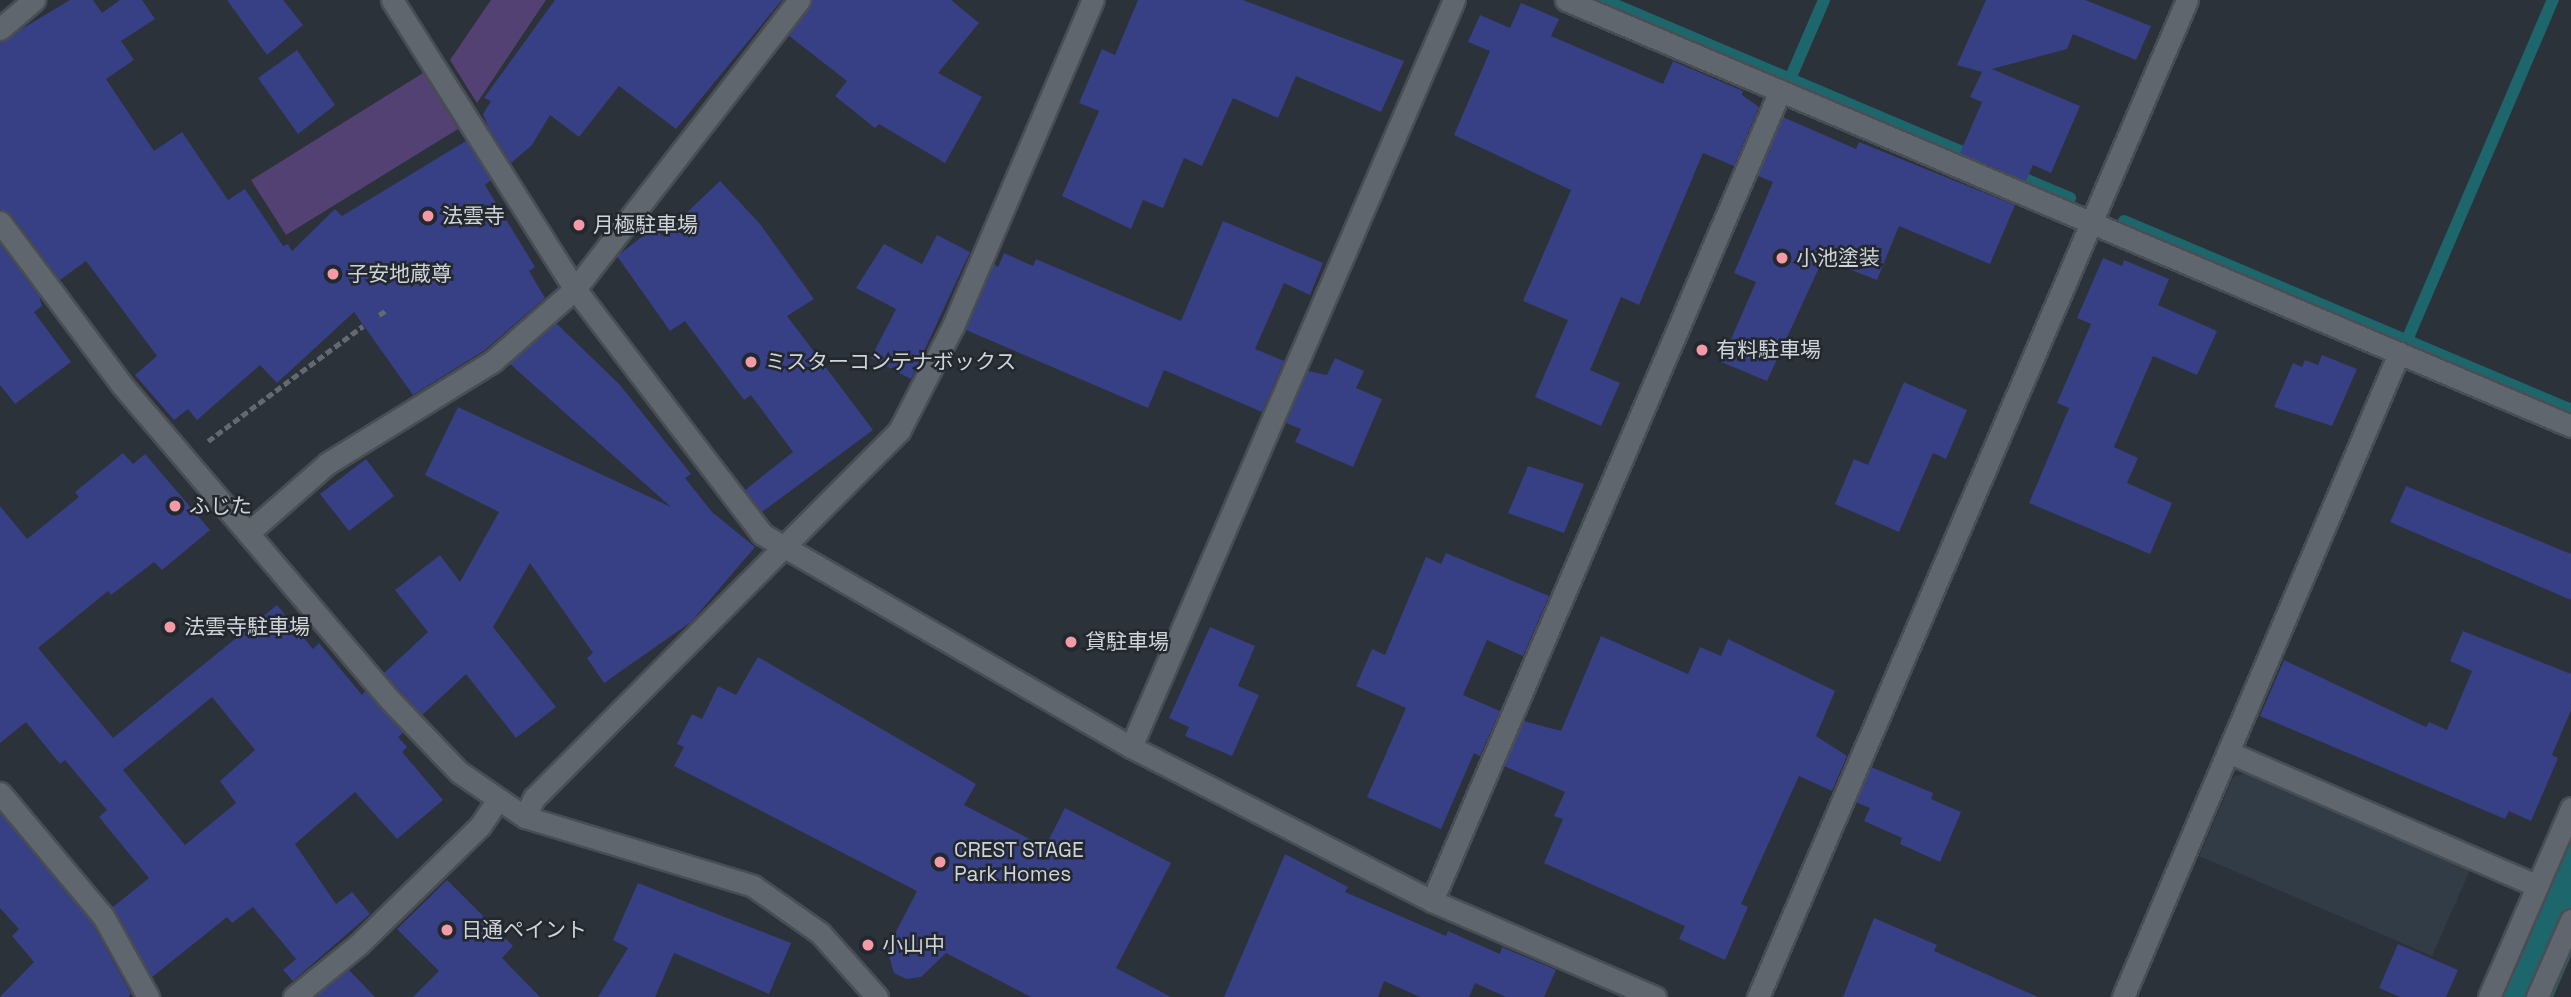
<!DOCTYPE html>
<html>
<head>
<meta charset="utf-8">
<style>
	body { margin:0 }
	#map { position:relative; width:2571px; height:997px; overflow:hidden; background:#2b3239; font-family:"Space Grotesk","Noto Sans JP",sans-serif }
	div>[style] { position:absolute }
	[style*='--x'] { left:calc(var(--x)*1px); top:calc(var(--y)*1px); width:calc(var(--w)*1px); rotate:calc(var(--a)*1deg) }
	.built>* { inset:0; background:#313c47 }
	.green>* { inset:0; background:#534174 }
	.stream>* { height:12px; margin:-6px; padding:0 6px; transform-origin:6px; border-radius:6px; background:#1d666b }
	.river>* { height:70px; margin:-35px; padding:0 35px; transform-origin:35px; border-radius:35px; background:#1d666b }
	.building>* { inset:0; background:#373f85 }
	.path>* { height:4.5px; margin-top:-2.25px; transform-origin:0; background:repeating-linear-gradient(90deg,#63696f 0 7px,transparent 0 10.5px) }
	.roads { filter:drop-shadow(2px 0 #494e54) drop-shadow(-2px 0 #494e54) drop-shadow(0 2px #494e54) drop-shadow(0 -2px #494e54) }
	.minor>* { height:21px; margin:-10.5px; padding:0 10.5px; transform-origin:10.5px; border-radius:10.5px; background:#5f666e }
	.secondary>* { height:21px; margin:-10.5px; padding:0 10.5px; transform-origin:10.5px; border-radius:10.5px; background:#5f666e }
	.dots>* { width:19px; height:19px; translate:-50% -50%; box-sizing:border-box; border:4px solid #22282e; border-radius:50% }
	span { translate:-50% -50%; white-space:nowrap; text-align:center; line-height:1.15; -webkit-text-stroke:5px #22282e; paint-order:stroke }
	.poi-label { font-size:21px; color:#d0d4d9 }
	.left { translate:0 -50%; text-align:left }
</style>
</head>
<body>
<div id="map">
	<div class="built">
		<i style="clip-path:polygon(2245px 773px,2470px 870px,2432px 956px,2199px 856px,2233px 777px)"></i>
	</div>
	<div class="green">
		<i style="clip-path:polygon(491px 0,546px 0,477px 103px,450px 60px)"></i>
		<i style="clip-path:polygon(423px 73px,458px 129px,286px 235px,251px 180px)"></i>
	</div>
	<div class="stream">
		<i style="--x:1604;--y:0;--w:402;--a:23"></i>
		<i style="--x:1790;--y:79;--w:86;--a:-66.7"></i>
		<i style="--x:2013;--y:174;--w:62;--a:22.8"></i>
		<i style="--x:2124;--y:221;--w:485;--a:22.9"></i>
		<i style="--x:2407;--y:340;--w:370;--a:-66.8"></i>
	</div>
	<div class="river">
		<i style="--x:2515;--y:997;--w:141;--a:-66.5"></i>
	</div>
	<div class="building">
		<i style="clip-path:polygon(70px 0,93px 0,102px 13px,120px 0,142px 0,155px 19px,121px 41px,134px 60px,106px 79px,154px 151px,182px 132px,228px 200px,245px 189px,283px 246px,288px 244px,292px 251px,335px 209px,342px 216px,466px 141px,491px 180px,485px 185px,535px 267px,529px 271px,545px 298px,485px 350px,413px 395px,354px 312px,277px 383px,260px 365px,197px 420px,188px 409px,174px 420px,135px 375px,157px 356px,86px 261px,60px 280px,11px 214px,0 209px,0 42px)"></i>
		<i style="clip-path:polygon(227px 0,283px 0,303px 25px,267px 55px)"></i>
		<i style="clip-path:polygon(555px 0,782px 0,676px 129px,619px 86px,579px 137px,550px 115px,532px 145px,511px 163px,488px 127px,483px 114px,491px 101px,484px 98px)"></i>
		<i style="clip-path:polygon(812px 0,951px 0,979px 23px,938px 73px,982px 97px,945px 163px,879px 124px,875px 128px,835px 96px,847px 81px,788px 35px)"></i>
		<i style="clip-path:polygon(1138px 0,1243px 0,1404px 61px,1381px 112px,1296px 76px,1278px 118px,1233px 98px,1202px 166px,1184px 158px,1163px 208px,1143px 200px,1131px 229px,1062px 196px,1099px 111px,1079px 103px,1102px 49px,1115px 55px)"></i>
		<i style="clip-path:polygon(1986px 0,2085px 0,2151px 26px,2136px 60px,2073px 34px,2067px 49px,1992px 69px,2080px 106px,2051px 173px,2033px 165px,2026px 181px,1960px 153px,1982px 102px,1970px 97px,1982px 72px,1957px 65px)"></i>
		<i style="clip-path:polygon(1521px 3px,1559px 19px,1551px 36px,1663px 84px,1673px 61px,1743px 91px,1742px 95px,1759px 107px,1734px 166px,1703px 153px,1639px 305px,1621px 297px,1590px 370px,1620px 383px,1601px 426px,1535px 397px,1568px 320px,1523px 301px,1571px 190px,1454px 135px,1490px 51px,1468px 42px,1480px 15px,1510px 28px)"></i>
		<i style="clip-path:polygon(297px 50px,335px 105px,298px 134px,258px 78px)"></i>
		<i style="clip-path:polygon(1783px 117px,1856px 149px,1859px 142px,2015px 205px,1990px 264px,1899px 226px,1877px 280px,1823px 259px,1767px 381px,1721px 362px,1756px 282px,1734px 273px,1773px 182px,1758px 176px)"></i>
		<i style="clip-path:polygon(720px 181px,760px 224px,814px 299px,787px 316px,873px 430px,762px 512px,745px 490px,793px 452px,751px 395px,744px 400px,685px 321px,670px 331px,617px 256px,655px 227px,662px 236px)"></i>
		<i style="clip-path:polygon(1223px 221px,1323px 263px,1310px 295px,1284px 283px,1255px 349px,1284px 361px,1262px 412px,1164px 370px,1148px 408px,966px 330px,994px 264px,998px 267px,1004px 253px,1033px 266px,1036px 259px,1181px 321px)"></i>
		<i style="clip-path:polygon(937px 235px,970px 252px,911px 379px,871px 358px,896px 309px,856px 288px,884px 244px,922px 264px)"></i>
		<i style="clip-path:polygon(0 244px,39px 296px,42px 306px,34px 312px,71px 362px,15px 404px,0 385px)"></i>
		<i style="clip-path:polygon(2103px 258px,2122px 266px,2124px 260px,2169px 279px,2158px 305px,2217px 331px,2197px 375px,2153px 356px,2114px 447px,2138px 458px,2127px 483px,2172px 503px,2150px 554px,2029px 503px,2069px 408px,2057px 403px,2091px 324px,2077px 318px)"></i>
		<i style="clip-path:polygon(556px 323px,620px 385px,691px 474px,685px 478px,712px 512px,755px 547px,691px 622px,604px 683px,587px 658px,593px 653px,530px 563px,493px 627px,556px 707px,516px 738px,466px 674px,422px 715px,384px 673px,428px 632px,395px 590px,440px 555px,460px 582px,499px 512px,425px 475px,458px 407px,671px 507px,510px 364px)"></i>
		<i style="clip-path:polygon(2322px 355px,2357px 369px,2332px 426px,2274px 407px,2293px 363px,2302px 367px,2305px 360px,2318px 365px)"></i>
		<i style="clip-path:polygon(1335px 358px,1364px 371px,1356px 388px,1382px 399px,1353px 467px,1295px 442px,1301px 429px,1286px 423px,1308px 371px,1327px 375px)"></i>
		<i style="clip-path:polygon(1904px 382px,1967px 410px,1946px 459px,1933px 453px,1899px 532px,1835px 504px,1854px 459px,1868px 465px)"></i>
		<i style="clip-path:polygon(evenodd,123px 453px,133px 464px,145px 454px,210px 530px,162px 570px,154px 562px,111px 595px,108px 591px,38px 648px,113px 738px,277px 605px,313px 649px,319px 643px,362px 695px,365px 691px,403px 733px,398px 737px,407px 747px,402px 752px,443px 800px,397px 839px,355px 792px,295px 844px,336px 904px,352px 892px,370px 914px,293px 981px,283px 970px,296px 959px,253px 907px,232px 923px,227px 917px,152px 977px,113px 907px,149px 878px,99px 817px,107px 810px,65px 760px,60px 764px,26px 722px,0 743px,0 506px,27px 539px,79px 497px,75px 492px,123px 453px,212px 697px,255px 750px,220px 781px,236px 803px,185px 845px,123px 770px,212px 697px)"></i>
		<i style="clip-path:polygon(366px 459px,394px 496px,349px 531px,320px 494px)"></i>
		<i style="clip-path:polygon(1528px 466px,1584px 484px,1564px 533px,1508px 513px)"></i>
		<i style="clip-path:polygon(2406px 486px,2571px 554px,2571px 600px,2390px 522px)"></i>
		<i style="clip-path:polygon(1446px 553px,1549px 596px,1523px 656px,1487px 640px,1463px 695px,1500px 711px,1480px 756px,1474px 753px,1441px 829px,1367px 797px,1406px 708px,1356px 686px,1372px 649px,1385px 655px,1426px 557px,1441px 564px)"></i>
		<i style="clip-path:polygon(1210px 627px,1255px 646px,1238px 686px,1259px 695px,1232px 756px,1185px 736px,1189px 727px,1169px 718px)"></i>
		<i style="clip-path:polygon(2463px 631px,2571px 674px,2571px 710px,2552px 755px,2558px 758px,2531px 821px,2509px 811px,2505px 819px,2260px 716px,2284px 660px,2426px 727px,2429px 722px,2447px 730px,2472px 671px,2450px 661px)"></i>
		<i style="clip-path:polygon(1601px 636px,1688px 674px,1700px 647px,1721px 656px,1728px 639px,1835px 691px,1816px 736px,1847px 756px,1832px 791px,1799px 776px,1741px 904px,1748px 907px,1725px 960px,1679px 939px,1685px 926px,1544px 863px,1563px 819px,1554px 816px,1565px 792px,1504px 766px,1524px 721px,1561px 731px)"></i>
		<i style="clip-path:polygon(758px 657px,976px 784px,964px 805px,1045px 847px,1065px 808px,1171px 863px,1116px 968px,1171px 997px,1031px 997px,946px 953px,921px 977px,906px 979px,894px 973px,887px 949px,917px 891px,674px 766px,684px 747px,677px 744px,692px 714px,702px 719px,718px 686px,736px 695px)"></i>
		<i style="clip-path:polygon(1871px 767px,1933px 793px,1931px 799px,1961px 812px,1940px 862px,1900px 844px,1902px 838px,1864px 821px,1870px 808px,1856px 802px)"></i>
		<i style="clip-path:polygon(0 813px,92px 923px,131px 994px,128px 997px,0 997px,34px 962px,12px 936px,19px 929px,0 908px)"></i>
		<i style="clip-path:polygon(1285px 854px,1348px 887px,1345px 892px,1414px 922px,1446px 936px,1448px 931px,1500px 954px,1502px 947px,1556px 970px,1544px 997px,1506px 997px,1475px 983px,1469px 997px,1420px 997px,1384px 981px,1378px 997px,1224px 997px)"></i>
		<i style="clip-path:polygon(447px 880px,513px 946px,502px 958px,540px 997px,413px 997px,439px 971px,397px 929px)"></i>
		<i style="clip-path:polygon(638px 883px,791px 943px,769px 994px,674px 953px,655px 997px,598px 997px,628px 948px,613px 940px)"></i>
		<i style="clip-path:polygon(1874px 918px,1937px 945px,1934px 951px,2038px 997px,1843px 997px)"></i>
		<i style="clip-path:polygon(2398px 944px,2458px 970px,2446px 997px,2400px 997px,2379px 988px)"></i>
		<i style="clip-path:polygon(349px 970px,375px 997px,315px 997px)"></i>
	</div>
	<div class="path">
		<i style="--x:379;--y:315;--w:9;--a:-32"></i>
		<i style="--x:208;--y:441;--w:193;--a:-36.6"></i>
	</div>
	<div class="roads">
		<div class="minor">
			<i style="--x:392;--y:0;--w:342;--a:57.7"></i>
			<i style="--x:575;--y:289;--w:308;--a:52.6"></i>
			<i style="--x:762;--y:534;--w:426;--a:30"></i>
			<i style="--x:1131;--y:747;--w:338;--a:27.1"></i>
			<i style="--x:1432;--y:901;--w:243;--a:23.3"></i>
			<i style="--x:1566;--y:0;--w:1092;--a:22.97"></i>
			<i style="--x:0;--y:222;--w:202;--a:53.2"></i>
			<i style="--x:121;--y:384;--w:415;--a:49.6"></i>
			<i style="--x:390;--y:700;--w:100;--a:46.2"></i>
			<i style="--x:459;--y:772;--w:80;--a:34.3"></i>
			<i style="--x:525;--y:817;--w:238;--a:16.8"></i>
			<i style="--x:753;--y:886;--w:82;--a:35"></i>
			<i style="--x:820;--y:933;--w:86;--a:48.3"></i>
			<i style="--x:248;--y:533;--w:106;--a:-41.2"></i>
			<i style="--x:328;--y:463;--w:194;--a:-31.7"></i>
			<i style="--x:493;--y:361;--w:109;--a:-41.3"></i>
			<i style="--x:575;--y:289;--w:366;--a:-52.2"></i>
			<i style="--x:1131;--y:747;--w:814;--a:-66.62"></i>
			<i style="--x:2228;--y:752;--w:337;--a:23.4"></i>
			<i style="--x:0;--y:793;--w:160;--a:50.1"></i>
			<i style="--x:103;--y:916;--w:93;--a:60.9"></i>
			<i style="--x:525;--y:817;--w:21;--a:-65"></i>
			<i style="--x:534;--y:798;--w:518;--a:-45.16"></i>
			<i style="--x:899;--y:431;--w:118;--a:-62.8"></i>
			<i style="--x:953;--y:326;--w:355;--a:-66.8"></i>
			<i style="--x:1432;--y:901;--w:882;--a:-66.75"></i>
			<i style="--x:294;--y:997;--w:82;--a:-39.1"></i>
			<i style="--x:358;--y:945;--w:170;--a:-44.3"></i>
			<i style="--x:480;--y:826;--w:29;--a:-56"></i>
			<i style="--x:1758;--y:997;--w:1085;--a:-66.72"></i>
			<i style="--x:2123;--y:997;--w:701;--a:-66.8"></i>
			<i style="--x:2489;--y:997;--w:206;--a:-66.5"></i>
			<i style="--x:2537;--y:997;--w:84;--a:-66.2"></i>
		</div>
		<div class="secondary">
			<i style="--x:0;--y:29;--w:45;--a:-40.5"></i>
		</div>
	</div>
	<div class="dots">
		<i style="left:428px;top:216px;background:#f49aa6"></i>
		<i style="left:579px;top:225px;background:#f49aa6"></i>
		<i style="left:1782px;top:258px;background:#f49aa6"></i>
		<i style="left:333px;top:274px;background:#f49aa6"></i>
		<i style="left:1702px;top:350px;background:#f49aa6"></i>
		<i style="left:751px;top:362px;background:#f49aa6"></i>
		<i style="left:175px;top:506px;background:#f49aa6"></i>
		<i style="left:170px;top:627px;background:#f49aa6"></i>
		<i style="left:1071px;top:642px;background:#f49aa6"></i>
		<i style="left:940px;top:862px;background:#f49aa6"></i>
		<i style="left:447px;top:930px;background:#f49aa6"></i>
		<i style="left:868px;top:945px;background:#f49aa6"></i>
	</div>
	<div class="poi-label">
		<span class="left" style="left:442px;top:216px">法雲寺</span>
		<span class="left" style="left:593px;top:225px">月極駐車場</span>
		<span class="left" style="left:1796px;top:258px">小池塗装</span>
		<span class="left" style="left:347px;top:274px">子安地蔵尊</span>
		<span class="left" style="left:1716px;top:350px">有料駐車場</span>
		<span class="left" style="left:765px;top:362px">ミスターコンテナボックス</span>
		<span class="left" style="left:189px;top:506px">ふじた</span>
		<span class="left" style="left:184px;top:627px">法雲寺駐車場</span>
		<span class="left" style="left:1085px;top:642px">貸駐車場</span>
		<span class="left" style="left:954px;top:862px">CREST STAGE<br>Park Homes</span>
		<span class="left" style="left:461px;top:930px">日通ペイント</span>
		<span class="left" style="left:882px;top:945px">小山中</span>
	</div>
</div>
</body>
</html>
